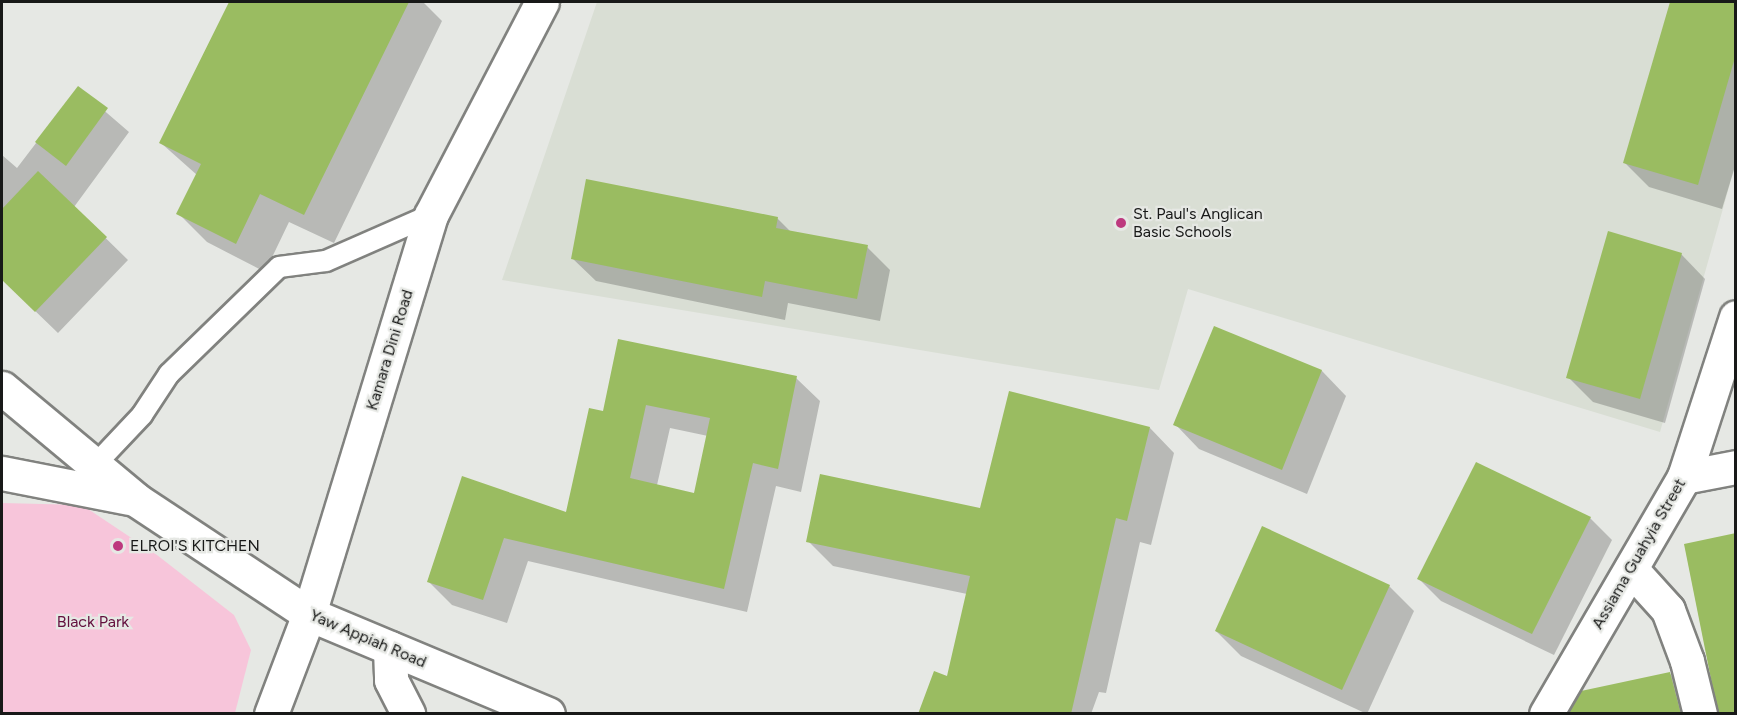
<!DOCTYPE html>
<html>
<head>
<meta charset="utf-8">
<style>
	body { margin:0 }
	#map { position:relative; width:1737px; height:715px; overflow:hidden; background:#e6e8e4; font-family:Figtree,sans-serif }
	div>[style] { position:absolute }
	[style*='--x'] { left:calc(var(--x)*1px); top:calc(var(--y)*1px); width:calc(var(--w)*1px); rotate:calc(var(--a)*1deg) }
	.built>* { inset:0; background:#d9ded4 }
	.green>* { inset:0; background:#f7c5da }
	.shadow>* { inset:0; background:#0003 }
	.building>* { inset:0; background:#9abc61 }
	.roads { filter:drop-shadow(2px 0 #81827f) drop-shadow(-2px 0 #81827f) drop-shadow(0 2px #81827f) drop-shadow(0 -2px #81827f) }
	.service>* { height:20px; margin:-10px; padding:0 10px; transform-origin:10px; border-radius:10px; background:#fff }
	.minor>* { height:33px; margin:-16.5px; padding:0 16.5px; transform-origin:16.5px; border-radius:16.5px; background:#fff }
	.tertiary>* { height:33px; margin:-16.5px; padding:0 16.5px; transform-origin:16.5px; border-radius:16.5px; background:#fff }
	.dots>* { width:16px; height:16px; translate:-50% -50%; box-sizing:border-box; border:3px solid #e6e8e4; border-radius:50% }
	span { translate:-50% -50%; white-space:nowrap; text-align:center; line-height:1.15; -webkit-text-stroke:4.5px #e6e8e4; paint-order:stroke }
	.poi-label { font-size:16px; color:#181918 }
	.left { translate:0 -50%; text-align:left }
	.street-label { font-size:16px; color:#181918 }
	.park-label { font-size:16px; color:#63103e }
	.frame { position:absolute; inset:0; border:3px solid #181918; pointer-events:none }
</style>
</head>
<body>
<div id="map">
	<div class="built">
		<i style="clip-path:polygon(597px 2px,1735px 2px,1735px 166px,1660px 432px,1188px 289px,1159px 390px,502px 280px)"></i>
	</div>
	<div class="green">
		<i style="clip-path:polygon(2px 503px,82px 505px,157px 555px,234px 615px,251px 650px,235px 713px,2px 714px)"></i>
	</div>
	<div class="shadow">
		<i style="clip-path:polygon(231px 2px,423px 2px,442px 21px,334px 243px,289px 222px,265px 272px,207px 242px,178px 213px,197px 175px,161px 143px)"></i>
		<i style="clip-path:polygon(1671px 2px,1736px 2px,1736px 163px,1722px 209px,1649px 187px,1625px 163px)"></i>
		<i style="clip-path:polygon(78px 88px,129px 132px,74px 207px,128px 260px,58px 333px,2px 279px,2px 155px,17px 168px)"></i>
		<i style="clip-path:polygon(777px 218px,791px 232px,867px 247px,890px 270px,880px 321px,788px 303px,785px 320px,596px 281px,572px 258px)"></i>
		<i style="clip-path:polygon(1681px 254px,1705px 279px,1665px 423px,1593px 402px,1568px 377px)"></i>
		<i style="clip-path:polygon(1214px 328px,1322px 371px,1346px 396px,1307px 494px,1199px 449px,1175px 424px)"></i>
		<i style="clip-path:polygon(evenodd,619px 341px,796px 378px,820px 401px,801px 492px,776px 486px,747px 612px,528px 561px,507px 623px,452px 605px,428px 581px,463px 478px,567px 514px,605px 413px,619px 341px,670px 428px,708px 436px,695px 495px,657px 485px,670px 428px)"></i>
		<i style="clip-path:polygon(1150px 428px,1174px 453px,1151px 545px,1140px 542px,1106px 693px,1099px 692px,1091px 714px,920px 714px,948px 678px,967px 594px,833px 566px,808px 541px,981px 509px)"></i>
		<i style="clip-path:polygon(1590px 518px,1612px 540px,1554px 655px,1441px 601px,1419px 579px)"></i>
		<i style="clip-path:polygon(1389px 586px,1414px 611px,1367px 714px,1241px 656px,1216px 631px)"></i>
		<i style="clip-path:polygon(1670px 674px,1695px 699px,1699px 714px,1584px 714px)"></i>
	</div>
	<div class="building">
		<i style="clip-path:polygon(229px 2px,409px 2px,304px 215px,260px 194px,236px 244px,176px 214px,201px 164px,159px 143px)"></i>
		<i style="clip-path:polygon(1670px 2px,1736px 2px,1736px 54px,1698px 185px,1623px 163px)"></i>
		<i style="clip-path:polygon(78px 86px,108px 108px,66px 166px,35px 142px)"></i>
		<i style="clip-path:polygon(38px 171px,107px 237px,35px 312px,2px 280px,2px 209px)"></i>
		<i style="clip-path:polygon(586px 179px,778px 217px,776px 228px,868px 245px,857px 299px,765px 281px,762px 297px,571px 259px)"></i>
		<i style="clip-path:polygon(1608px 231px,1682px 253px,1640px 399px,1566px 378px)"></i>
		<i style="clip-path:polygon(1214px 326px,1322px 370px,1282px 470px,1173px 425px)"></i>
		<i style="clip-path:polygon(evenodd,618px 339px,797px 376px,778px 469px,753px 463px,724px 589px,504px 538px,483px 600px,427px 582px,462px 476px,566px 512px,589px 408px,603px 411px,618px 339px,646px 405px,710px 418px,694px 493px,630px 478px,646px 405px)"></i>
		<i style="clip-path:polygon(1009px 391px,1150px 427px,1127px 521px,1116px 518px,1071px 714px,918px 714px,934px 671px,947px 676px,970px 576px,806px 542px,820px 474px,980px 508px)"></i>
		<i style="clip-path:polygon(1476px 462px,1591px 517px,1532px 634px,1417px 579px)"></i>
		<i style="clip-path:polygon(1262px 526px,1390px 585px,1342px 690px,1215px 631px)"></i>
		<i style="clip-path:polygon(1736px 533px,1736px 714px,1718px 714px,1684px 544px)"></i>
		<i style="clip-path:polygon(1670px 672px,1681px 714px,1568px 714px,1581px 691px)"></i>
	</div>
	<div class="roads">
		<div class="service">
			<i style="--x:94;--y:466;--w:70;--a:-46.7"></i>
			<i style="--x:142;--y:415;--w:49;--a:-56.6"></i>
			<i style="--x:169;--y:374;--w:153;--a:-44.2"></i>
			<i style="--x:279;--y:267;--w:47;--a:-7.3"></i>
			<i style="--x:326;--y:261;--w:115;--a:-23.7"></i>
		</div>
		<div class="minor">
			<i style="--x:2;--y:388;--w:173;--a:39.8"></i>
			<i style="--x:135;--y:499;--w:209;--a:33.5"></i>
			<i style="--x:309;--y:614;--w:259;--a:22.7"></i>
			<i style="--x:2;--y:473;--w:129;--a:11.1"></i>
			<i style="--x:1684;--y:477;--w:53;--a:-10.9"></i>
			<i style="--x:1631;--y:569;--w:55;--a:47.9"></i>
			<i style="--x:1668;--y:610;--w:54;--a:69.6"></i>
			<i style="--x:1687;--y:661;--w:55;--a:76.2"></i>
			<i style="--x:390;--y:648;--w:32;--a:88"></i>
			<i style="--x:391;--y:680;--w:38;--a:63"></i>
			<i style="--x:1546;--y:714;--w:274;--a:-59.8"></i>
			<i style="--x:1684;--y:477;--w:168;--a:-72"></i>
		</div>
		<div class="tertiary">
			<i style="--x:271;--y:714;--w:107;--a:-69.2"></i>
			<i style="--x:309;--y:614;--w:417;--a:-73"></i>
			<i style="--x:431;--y:215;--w:240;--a:-62.5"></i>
		</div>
	</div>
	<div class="dots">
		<i style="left:1121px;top:223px;background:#bd397e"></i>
		<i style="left:118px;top:546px;background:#bd397e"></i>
	</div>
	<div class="poi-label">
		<span class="left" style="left:1133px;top:223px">St. Paul's Anglican<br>Basic Schools</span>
		<span class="left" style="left:130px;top:546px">ELROI'S KITCHEN</span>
	</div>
	<div class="street-label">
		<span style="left:390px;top:350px;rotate:-73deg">Kamara Dini Road</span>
		<span style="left:1639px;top:554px;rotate:-60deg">Assiama Guahyia Street</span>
		<span style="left:368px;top:639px;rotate:23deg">Yaw Appiah Road</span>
	</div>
	<div class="park-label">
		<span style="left:93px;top:622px">Black Park</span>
	</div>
	<div class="frame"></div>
</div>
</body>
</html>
